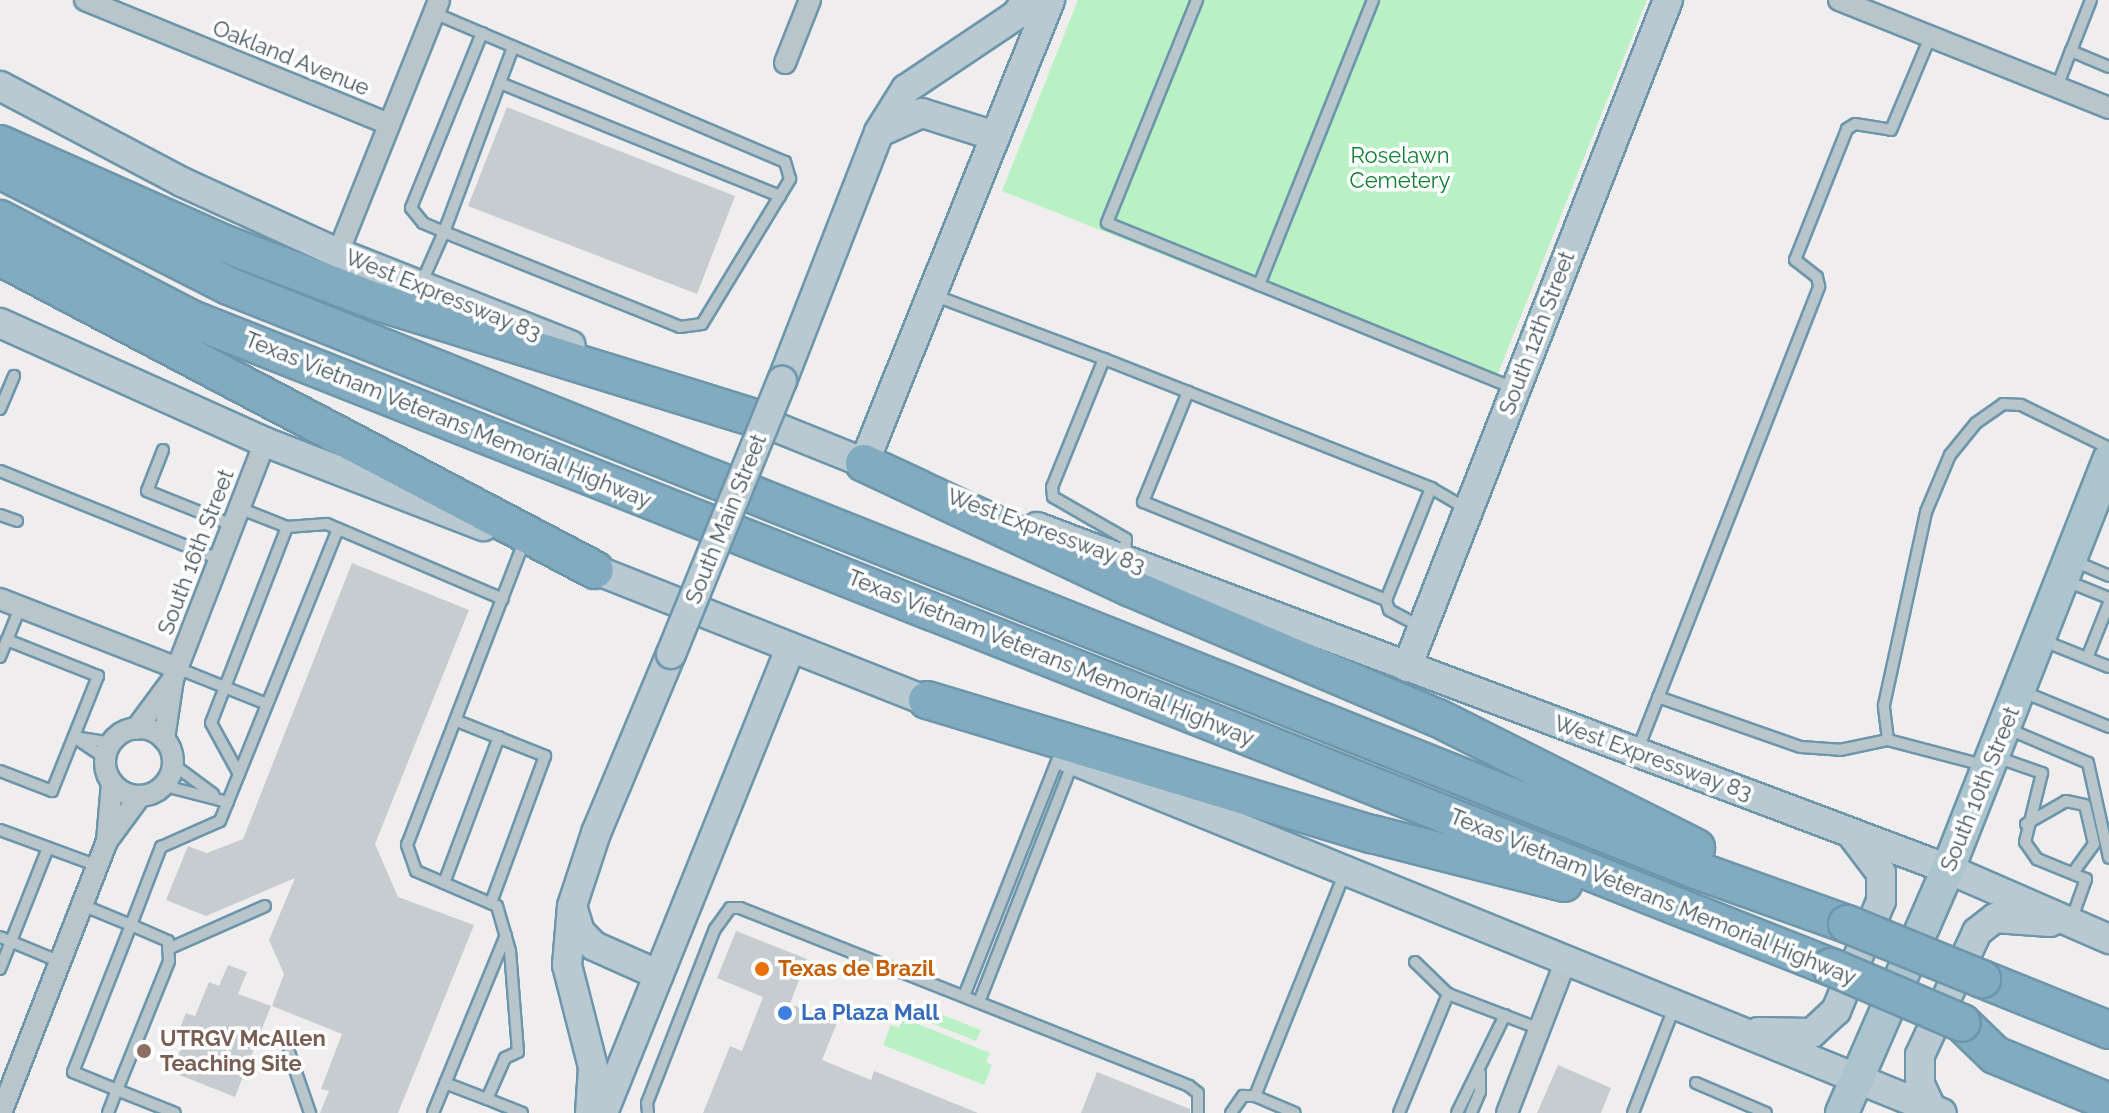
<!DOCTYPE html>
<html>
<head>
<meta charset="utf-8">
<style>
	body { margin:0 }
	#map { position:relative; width:2109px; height:1113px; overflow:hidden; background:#f0edee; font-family:Raleway,sans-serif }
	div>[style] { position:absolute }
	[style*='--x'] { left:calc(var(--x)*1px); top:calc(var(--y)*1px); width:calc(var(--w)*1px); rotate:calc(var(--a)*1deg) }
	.green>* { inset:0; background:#b9f1c4 }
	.building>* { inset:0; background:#c7ccd1 }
	.roads { filter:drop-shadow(2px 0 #6d96ab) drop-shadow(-2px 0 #6d96ab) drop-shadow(0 2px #6d96ab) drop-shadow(0 -2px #6d96ab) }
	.lane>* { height:10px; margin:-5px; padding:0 5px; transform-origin:5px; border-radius:5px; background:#b8c6cc }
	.street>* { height:20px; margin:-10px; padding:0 10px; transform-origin:10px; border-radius:10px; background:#b8c6cc }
	.street>.ring { margin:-10px; padding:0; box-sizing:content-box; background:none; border:20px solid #b8c6cc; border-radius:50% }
	.secondary>* { height:28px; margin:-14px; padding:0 14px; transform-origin:14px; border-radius:14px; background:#b8c9d1 }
	.primary>* { height:32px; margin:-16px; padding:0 16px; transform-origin:16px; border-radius:16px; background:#abc4ce }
	.highway>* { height:36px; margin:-18px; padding:0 18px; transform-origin:18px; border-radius:18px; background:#82abc0 }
	.bridges { filter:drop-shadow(2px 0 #6d96ab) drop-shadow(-2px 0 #6d96ab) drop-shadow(0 2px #6d96ab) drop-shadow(0 -2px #6d96ab) }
	.secondary-bridge>* { height:28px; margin:-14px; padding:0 14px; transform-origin:14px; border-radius:14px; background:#b8c9d1 }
	.highway-bridge>* { height:36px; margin:-18px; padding:0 18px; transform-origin:18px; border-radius:18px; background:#82abc0 }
	.dots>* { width:22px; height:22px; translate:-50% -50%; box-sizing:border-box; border:4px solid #fff; border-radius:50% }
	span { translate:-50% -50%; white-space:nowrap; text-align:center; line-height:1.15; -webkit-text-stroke:7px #fff; paint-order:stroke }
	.street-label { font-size:22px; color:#45555c }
	.park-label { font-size:22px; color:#118135 }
	.food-label { font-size:22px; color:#c56008; font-weight:700 }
	.left { translate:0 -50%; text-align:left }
	.shop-label { font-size:22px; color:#366cbe; font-weight:700 }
	.education-label { font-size:22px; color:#785e54; font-weight:700 }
</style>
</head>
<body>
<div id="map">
	<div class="green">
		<i style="clip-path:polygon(1078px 0,1647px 0,1493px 386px,1002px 191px)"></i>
		<i style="clip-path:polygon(925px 1008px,981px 1030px,976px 1041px,921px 1019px)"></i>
		<i style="clip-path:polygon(903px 1018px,990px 1053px,986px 1062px,992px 1065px,984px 1085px,883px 1045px,891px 1025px,899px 1028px)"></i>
	</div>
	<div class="building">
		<i style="clip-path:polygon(507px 107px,735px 196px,697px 294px,468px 206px)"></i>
		<i style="clip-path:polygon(352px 563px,469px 610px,375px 844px,398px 897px,474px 925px,398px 1113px,320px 1113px,329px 1091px,321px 1089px,342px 1034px,272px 1006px,284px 974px,269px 940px,295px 878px,206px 916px,166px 900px,188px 846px,207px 853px,243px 839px)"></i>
		<i style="clip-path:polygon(736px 931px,807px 959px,790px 1004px,837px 1023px,822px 1060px,871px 1080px,874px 1071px,978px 1113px,703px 1113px,730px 1046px,742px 1051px,763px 997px,717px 978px)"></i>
		<i style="clip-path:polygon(228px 965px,247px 972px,238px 994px,271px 1006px,235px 1097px,172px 1072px,186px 1036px,178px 1033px,186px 1013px,195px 1016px,209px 982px,219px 986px)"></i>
		<i style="clip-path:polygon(1558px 1065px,1611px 1088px,1601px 1113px,1537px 1113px)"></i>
		<i style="clip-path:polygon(1097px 1072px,1190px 1109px,1190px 1113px,1081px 1113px)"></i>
	</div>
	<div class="roads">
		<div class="lane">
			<i style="--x:1197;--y:0;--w:240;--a:112"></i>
			<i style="--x:1107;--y:223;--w:440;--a:22.1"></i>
			<i style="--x:2091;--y:0;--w:55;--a:111.4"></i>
			<i style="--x:2071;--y:51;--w:41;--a:22.8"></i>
			<i style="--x:482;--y:33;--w:189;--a:112.1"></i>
			<i style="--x:411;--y:208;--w:19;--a:51"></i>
			<i style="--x:423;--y:223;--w:23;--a:23"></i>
			<i style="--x:444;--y:232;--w:197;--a:-69.5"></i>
			<i style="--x:500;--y:83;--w:302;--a:22"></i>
			<i style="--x:2057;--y:87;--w:39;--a:-69"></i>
			<i style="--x:421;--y:284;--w:57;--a:-66.1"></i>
			<i style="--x:444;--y:232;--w:254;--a:21.9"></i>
			<i style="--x:680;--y:327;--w:22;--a:-8"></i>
			<i style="--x:702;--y:324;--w:170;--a:-58.7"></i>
			<i style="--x:790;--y:179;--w:18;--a:-106"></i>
			<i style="--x:785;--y:162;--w:381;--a:-157"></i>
			<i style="--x:1259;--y:285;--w:307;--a:-68.2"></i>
			<i style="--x:933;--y:295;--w:183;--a:20.5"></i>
			<i style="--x:1104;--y:359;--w:138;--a:112.1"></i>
			<i style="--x:1052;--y:487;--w:10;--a:84"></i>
			<i style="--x:1053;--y:497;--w:84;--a:29.9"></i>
			<i style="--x:1126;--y:539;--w:19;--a:93"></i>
			<i style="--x:1104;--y:359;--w:352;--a:21.5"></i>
			<i style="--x:1431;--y:488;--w:121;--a:111.9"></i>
			<i style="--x:1386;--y:600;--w:262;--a:-158"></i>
			<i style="--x:1143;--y:502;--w:119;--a:-67.8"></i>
			<i style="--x:0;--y:409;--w:36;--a:-67"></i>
			<i style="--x:163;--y:450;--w:44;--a:111.3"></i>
			<i style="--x:147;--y:491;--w:92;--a:21.8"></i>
			<i style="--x:0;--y:471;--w:236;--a:21.9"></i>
			<i style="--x:1431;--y:488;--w:42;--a:30.3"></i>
			<i style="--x:239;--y:508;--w:52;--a:21.6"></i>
			<i style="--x:287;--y:527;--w:40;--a:-4.3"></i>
			<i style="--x:327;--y:524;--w:191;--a:23.1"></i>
			<i style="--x:0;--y:515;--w:18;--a:19"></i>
			<i style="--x:2074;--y:561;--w:38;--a:23"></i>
			<i style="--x:2064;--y:580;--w:48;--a:21.8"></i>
			<i style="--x:1386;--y:600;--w:10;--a:73"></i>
			<i style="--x:1389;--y:610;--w:36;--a:28"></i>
			<i style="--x:7;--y:640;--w:35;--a:-68"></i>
			<i style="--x:2044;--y:641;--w:70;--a:21.8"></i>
			<i style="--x:0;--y:657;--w:18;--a:-68"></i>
			<i style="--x:7;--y:640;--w:98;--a:21.6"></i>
			<i style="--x:98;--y:676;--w:124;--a:111.8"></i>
			<i style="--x:52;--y:791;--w:56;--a:-159"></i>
			<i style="--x:2087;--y:658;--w:59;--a:-68.2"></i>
			<i style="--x:177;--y:668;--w:97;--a:21.8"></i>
			<i style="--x:2021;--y:691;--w:95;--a:22.2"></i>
			<i style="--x:1658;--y:697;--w:151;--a:19.3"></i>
			<i style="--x:1801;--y:747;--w:39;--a:4"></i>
			<i style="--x:1840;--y:750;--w:49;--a:-11.8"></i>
			<i style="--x:457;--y:721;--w:95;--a:21.7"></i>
			<i style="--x:545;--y:756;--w:157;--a:110.2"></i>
			<i style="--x:2006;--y:728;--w:89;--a:23.1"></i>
			<i style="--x:2088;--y:763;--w:97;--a:77.5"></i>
			<i style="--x:74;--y:737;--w:37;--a:9"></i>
			<i style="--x:77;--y:739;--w:34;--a:34"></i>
			<i style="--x:1638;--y:749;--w:497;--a:-68.6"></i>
			<i style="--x:1819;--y:286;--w:9;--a:-103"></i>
			<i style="--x:1817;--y:277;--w:28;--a:-142"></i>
			<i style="--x:1795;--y:260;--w:141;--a:-68.3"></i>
			<i style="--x:1847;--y:129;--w:9;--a:-32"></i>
			<i style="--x:1855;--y:124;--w:36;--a:9"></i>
			<i style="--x:1891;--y:130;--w:101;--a:-67.2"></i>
			<i style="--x:1996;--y:757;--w:49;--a:19.2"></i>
			<i style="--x:2042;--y:773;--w:71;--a:103.8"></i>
			<i style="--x:2025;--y:842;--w:21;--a:55"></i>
			<i style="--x:2037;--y:859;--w:53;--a:22.2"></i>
			<i style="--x:2086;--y:879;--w:45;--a:109.7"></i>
			<i style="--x:174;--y:765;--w:49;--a:36.6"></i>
			<i style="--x:1983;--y:765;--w:98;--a:-165.3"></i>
			<i style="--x:1888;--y:740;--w:35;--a:-97"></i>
			<i style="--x:1884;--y:705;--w:198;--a:-77.7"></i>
			<i style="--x:1926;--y:512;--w:62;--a:-67.2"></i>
			<i style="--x:1950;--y:455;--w:41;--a:-50.9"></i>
			<i style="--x:1976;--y:423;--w:33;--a:-35"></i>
			<i style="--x:2003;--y:404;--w:18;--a:3"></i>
			<i style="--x:2021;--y:405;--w:98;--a:26"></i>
			<i style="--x:239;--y:774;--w:58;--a:-118.8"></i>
			<i style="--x:211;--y:723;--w:210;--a:-68.8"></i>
			<i style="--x:165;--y:786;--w:65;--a:14.3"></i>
			<i style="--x:2026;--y:824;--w:46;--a:-29.9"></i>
			<i style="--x:2066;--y:801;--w:19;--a:12"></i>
			<i style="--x:2085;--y:805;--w:40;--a:77"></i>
			<i style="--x:2094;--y:844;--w:36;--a:126"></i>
			<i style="--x:0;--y:830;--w:104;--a:20.2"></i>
			<i style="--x:444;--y:883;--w:156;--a:-69.4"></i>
			<i style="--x:82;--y:905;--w:53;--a:22.2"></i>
			<i style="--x:131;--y:925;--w:84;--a:-69"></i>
			<i style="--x:161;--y:847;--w:64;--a:-23.8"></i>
			<i style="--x:220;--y:821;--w:315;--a:-68"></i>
			<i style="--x:0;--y:937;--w:65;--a:22.6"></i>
			<i style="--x:168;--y:949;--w:106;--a:-23.9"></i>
			<i style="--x:1415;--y:962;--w:46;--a:44.1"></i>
			<i style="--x:1448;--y:994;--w:98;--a:20.8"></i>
			<i style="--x:0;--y:969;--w:130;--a:-68.4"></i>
			<i style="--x:964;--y:996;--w:260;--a:-68.4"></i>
			<i style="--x:979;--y:1002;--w:258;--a:-68.6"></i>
			<i style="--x:289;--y:1052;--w:65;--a:71"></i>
			<i style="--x:445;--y:1083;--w:45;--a:20.9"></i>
			<i style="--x:1696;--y:1083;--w:76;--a:23.2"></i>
			<i style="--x:1255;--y:1096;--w:43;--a:23"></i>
			<i style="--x:108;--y:1113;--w:25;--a:-69"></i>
			<i style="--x:117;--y:1090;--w:139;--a:-68"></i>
			<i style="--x:169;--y:961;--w:20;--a:-93"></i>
			<i style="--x:168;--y:941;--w:40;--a:-156.6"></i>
			<i style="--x:131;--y:925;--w:158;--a:111.5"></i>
			<i style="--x:73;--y:1072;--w:48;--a:22.2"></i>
			<i style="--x:117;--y:1090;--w:62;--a:21.6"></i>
			<i style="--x:433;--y:1113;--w:192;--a:-67.7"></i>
			<i style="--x:522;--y:1113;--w:38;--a:-158"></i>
			<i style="--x:487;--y:1099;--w:45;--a:-66.3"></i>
			<i style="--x:505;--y:1058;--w:14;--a:-25"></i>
			<i style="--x:518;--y:1052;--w:101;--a:-94.5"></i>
			<i style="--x:510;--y:951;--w:47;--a:-106.1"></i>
			<i style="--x:497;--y:906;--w:88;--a:-156.6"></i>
			<i style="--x:416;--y:871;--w:28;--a:-109"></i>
			<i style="--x:407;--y:845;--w:325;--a:-68.9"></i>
			<i style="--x:648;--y:1113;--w:10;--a:-96"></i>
			<i style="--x:647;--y:1103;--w:187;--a:-68.7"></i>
			<i style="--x:715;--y:929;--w:26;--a:-54"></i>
			<i style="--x:730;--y:908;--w:10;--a:0"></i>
			<i style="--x:740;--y:908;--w:483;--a:21.6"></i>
			<i style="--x:1189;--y:1086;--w:11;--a:38"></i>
			<i style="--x:1198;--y:1093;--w:20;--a:90"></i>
			<i style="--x:1231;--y:1113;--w:21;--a:-55"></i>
			<i style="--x:1243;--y:1096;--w:12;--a:0"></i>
			<i style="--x:1255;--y:1096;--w:241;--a:-68.1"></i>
			<i style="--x:1399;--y:1113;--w:129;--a:-67.6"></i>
			<i style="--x:1457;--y:1113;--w:109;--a:-63.9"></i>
			<i style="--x:1471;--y:1113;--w:23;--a:-67"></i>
			<i style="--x:1480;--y:1092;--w:19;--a:-90"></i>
			<i style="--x:1633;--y:1113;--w:113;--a:-68.7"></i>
		</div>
		<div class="street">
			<i style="--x:85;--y:0;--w:328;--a:22.2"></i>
			<i style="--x:1839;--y:0;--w:291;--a:21.8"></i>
			<i style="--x:785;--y:63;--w:68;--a:-68.4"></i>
			<i style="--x:338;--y:253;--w:272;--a:-68.2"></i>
			<i style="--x:0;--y:599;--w:190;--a:21.3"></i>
			<i class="ring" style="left:105px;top:728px;width:48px;height:48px"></i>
			<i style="--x:136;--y:729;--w:62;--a:-53.5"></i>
			<i style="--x:164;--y:739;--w:61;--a:-81.5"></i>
			<i style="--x:173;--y:679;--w:254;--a:-68.8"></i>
			<i style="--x:107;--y:841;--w:58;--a:-85.1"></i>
			<i style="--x:1;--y:1113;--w:292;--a:-68.7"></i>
			<i style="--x:107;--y:841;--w:56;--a:-53.7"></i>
			<i style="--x:1507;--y:1113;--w:164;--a:-68.9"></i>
		</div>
		<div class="secondary">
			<i style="--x:0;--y:86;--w:206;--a:27.8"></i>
			<i style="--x:182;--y:182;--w:171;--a:24.5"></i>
			<i style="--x:338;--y:253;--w:250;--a:21.6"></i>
			<i style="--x:880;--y:132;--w:46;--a:-24.3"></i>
			<i style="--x:922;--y:113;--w:77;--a:17.5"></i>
			<i style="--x:0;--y:323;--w:290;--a:24.2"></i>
			<i style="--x:265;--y:442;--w:234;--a:21.1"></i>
			<i style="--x:782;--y:381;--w:267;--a:-68.7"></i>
			<i style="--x:879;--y:132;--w:51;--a:-57.9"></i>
			<i style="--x:906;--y:89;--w:133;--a:-33.9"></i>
			<i style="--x:1016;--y:15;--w:19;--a:-54"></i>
			<i style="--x:743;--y:414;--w:150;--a:21.9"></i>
			<i style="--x:864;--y:463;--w:499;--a:-68.1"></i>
			<i style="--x:1037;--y:527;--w:973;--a:20.58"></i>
			<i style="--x:1948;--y:869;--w:176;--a:23.5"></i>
			<i style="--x:578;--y:563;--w:395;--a:21.6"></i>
			<i style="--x:1407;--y:667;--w:716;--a:-68.63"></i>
			<i style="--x:1068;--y:758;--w:943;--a:22.11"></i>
			<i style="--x:573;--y:909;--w:24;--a:73"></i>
			<i style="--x:580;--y:932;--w:20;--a:45"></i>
			<i style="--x:594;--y:946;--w:71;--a:24"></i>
			<i style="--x:1758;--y:1032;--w:54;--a:1.1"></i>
			<i style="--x:1812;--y:1033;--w:33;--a:-43"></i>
			<i style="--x:1836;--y:1011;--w:119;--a:-67.8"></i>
			<i style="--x:1881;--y:901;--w:28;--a:-90"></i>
			<i style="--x:1881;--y:873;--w:48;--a:-127.3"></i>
			<i style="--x:1931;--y:1108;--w:26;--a:-115"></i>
			<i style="--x:1920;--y:1084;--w:29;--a:-90"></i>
			<i style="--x:1920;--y:1055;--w:136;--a:-65.1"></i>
			<i style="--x:1977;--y:932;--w:23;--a:-38"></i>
			<i style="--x:1995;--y:918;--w:55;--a:4.2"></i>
			<i style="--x:590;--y:1113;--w:46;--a:-86.3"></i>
			<i style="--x:593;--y:1067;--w:105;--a:-104.3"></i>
			<i style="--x:567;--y:965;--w:59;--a:-85.2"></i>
			<i style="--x:572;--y:906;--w:77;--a:-71.8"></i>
			<i style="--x:596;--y:833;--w:194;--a:-67.3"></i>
			<i style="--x:603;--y:1113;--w:500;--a:-68.05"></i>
		</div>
		<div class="primary">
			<i style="--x:1842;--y:1113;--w:266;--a:-66.5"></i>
			<i style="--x:1948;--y:869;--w:440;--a:-68.5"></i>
		</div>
		<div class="highway">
			<i style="--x:0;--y:144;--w:246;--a:24"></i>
			<i style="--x:225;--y:244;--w:164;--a:20.8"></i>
			<i style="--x:378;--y:302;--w:388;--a:17.1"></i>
			<i style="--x:0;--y:170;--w:257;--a:26.9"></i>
			<i style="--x:229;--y:286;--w:1579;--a:21.71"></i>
			<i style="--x:1696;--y:870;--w:160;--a:19.7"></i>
			<i style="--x:0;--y:219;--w:213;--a:27.6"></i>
			<i style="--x:189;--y:318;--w:1766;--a:21.57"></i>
			<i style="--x:0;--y:257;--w:672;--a:27.75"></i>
			<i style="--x:864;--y:463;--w:295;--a:25.1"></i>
			<i style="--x:1131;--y:588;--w:333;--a:23"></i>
			<i style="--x:1438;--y:718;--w:289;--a:26.7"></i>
			<i style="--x:927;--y:700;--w:465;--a:16.8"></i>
			<i style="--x:1372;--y:834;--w:198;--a:14.3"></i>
			<i style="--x:1982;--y:979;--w:137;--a:21.9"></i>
			<i style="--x:1962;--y:1023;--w:46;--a:44.1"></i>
			<i style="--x:1995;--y:1055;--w:123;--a:22.4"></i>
		</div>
	</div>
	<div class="bridges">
		<div class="secondary-bridge">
			<i style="--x:671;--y:654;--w:295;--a:-67.9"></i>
		</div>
		<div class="highway-bridge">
			<i style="--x:1847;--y:924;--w:146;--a:22.2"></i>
			<i style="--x:1831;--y:967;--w:142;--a:23.1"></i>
		</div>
	</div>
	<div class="dots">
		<i style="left:762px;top:969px;background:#e8710a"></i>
		<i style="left:785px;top:1013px;background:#3f7fe0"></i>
		<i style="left:144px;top:1051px;background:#8d6e63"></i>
	</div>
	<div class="street-label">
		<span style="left:291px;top:58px;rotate:22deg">Oakland Avenue</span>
		<span style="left:443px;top:295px;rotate:22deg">West Expressway 83</span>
		<span style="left:1537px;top:333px;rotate:-69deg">South 12th Street</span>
		<span style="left:448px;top:420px;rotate:22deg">Texas Vietnam Veterans Memorial Highway</span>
		<span style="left:726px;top:519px;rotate:-68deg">South Main Street</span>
		<span style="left:1046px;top:531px;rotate:20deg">West Expressway 83</span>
		<span style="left:196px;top:552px;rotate:-69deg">South 16th Street</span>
		<span style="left:1051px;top:658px;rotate:22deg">Texas Vietnam Veterans Memorial Highway</span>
		<span style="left:1653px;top:758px;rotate:20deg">West Expressway 83</span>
		<span style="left:1980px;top:789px;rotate:-68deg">South 10th Street</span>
		<span style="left:1653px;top:897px;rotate:22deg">Texas Vietnam Veterans Memorial Highway</span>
	</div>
	<div class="park-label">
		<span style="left:1400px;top:168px">Roselawn<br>Cemetery</span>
	</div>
	<div class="food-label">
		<span class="left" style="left:778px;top:969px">Texas de Brazil</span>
	</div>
	<div class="shop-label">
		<span class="left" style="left:801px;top:1013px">La Plaza Mall</span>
	</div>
	<div class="education-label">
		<span class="left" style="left:160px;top:1051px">UTRGV McAllen<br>Teaching Site</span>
	</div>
</div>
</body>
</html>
